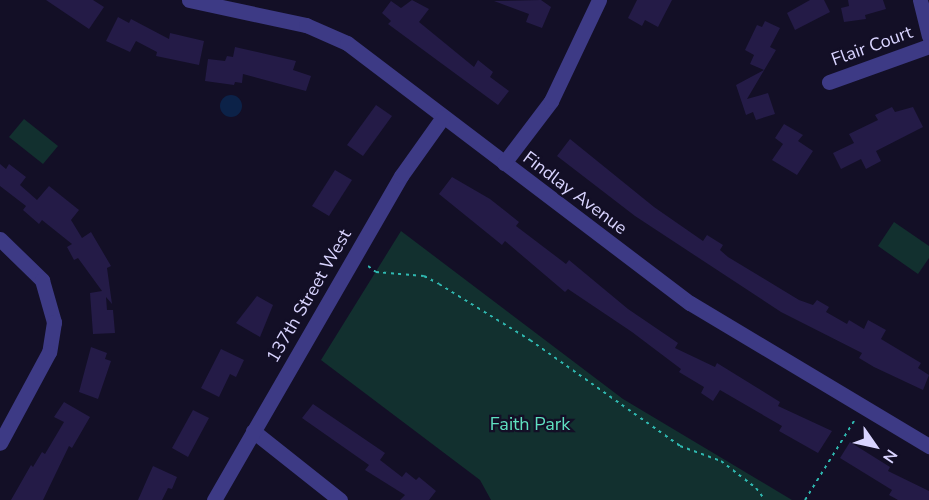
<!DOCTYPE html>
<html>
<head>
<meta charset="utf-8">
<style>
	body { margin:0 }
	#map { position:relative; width:929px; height:500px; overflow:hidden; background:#130f26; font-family:"Nunito Sans",sans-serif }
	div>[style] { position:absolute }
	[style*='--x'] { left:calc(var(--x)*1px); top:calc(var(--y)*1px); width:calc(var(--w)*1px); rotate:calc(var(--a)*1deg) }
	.green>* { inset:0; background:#12302f }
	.water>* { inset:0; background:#0c2248 }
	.round { border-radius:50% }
	.building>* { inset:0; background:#241b47 }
	.path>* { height:2px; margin-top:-1px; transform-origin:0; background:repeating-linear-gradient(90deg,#2fb8b0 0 3px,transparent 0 7.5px) }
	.minor>* { height:15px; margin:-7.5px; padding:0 7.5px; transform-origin:7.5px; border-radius:7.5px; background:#3d3a85 }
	span { translate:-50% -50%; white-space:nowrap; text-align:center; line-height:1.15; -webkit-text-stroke:4.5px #130f26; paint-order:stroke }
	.street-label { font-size:18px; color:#d9d4ff }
	.park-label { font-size:18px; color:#5fe0c0 }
	.north { position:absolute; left:845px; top:416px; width:60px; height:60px; -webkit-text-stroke:4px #130f26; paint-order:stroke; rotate:124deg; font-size:16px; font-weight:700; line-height:24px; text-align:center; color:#d9d4ff }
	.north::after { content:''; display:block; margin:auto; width:21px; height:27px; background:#d9d4ff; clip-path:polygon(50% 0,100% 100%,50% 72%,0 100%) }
</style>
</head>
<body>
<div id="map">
	<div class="green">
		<i style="clip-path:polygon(24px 119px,58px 146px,43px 164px,9px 137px)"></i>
		<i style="clip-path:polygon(894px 222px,929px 246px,929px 258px,918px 274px,878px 246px)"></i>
		<i style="clip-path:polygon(401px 231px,623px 399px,792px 500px,491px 500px,480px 480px,321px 360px)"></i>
	</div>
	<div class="water">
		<i class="round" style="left:220px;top:95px;width:22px;height:22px"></i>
	</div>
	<div class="building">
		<i style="clip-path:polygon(46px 0,93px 0,104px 7px,89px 29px)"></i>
		<i style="clip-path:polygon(412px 0,429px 9px,419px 22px,474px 67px,478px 60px,493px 72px,490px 77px,509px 91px,498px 105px,388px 24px,391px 21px,382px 13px,391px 1px,401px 8px)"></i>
		<i style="clip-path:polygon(541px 0,551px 7px,542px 28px,526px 22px,529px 14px,494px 1px)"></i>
		<i style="clip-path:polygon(637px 0,672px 0,658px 27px,645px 20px,642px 26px,628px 18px)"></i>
		<i style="clip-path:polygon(810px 0,824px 0,830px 12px,795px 30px,787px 13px)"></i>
		<i style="clip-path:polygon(848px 0,883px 0,886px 9px,865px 15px,866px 19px,844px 22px,841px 8px,849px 6px)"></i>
		<i style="clip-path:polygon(118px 17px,129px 23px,131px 19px,169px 39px,170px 33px,204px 41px,199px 65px,156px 56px,157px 52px,136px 41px,130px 52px,106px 41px)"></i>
		<i style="clip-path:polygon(765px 21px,780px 28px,770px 47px,776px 50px,747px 99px,768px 93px,775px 114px,756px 120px,753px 112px,746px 115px,736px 85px,764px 70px,750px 64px,754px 55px,745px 50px,757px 25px,762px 27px)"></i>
		<i style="clip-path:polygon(235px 47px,296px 61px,293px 70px,311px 76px,306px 91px,243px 74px,242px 83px,235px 82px,234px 85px,205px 81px,208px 59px,225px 61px,227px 56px,233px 57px)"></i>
		<i style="clip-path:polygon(376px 105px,392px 116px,363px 156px,347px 145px)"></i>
		<i style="clip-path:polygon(892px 107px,895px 112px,913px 107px,923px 127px,876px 151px,881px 161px,866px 169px,861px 159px,841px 169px,833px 153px,854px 143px,849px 134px,878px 120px,875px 115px)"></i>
		<i style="clip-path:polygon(784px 124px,803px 135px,798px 141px,813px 151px,797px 175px,772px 160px,783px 144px,775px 138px)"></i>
		<i style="clip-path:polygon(570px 139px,654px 207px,703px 241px,707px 235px,723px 245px,720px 250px,728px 257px,799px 300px,813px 305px,817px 300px,829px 307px,826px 312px,847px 324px,849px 320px,864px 329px,868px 320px,886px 330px,881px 339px,921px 363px,918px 368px,929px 375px,923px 390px,874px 367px,859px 358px,862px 353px,781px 312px,635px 216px,557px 156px)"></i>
		<i style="clip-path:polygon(0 164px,6px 169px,9px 164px,26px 177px,20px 185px,37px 200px,49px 186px,79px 210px,71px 220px,82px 238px,91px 232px,111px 266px,107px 268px,112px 304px,106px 297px,107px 310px,113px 310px,115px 333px,93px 334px,90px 293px,102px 291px,78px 258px,74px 260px,67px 247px,72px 244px,42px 220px,39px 224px,23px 210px,26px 206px,0 186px)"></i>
		<i style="clip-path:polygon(335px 170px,352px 180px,329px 216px,312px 206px)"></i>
		<i style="clip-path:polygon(452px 177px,490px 199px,519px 222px,516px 226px,566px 264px,569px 260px,628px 309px,678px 343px,675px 348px,715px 367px,717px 363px,780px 402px,778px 406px,832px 431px,818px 453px,779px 431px,782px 426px,720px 390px,713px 401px,701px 393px,704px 387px,679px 372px,681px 369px,632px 332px,568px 289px,565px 292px,505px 241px,502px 245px,439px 194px)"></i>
		<i style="clip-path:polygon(257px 296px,273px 305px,260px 337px,236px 323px)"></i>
		<i style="clip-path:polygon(91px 347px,107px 353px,105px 359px,111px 361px,98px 399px,79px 392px)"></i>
		<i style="clip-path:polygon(221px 349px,244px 360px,236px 377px,230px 374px,219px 397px,201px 388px)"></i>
		<i style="clip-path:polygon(64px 402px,90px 417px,72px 448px,69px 446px,43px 500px,11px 500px,31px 465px,33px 467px,42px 452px,45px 454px,64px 422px,54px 417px)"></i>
		<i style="clip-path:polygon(313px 404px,385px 453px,380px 460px,402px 477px,406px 472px,416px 480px,419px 477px,436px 491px,429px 500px,400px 500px,405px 495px,365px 470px,369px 465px,302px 418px)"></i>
		<i style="clip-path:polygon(193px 410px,209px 418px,188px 457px,172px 448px)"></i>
		<i style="clip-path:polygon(850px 442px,890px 467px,888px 471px,929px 491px,929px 500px,898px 500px,889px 495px,892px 490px,840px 458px)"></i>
		<i style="clip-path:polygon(153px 466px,177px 477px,172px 489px,168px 488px,162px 500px,138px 500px)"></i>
	</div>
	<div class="path">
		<i style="--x:368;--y:266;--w:10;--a:37"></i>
		<i style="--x:376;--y:272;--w:48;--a:4.8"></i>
		<i style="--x:424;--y:276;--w:17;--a:28"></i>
		<i style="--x:439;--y:284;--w:107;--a:31.6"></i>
		<i style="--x:530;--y:340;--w:184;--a:35.2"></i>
		<i style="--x:680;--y:446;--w:44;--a:20.1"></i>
		<i style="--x:721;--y:461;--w:44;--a:37.6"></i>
		<i style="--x:756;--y:488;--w:15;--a:53"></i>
		<i style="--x:805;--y:500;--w:93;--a:-58.2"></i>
	</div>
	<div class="minor">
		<i style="--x:189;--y:0;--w:120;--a:12.1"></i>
		<i style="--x:306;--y:25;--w:45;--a:23.7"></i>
		<i style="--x:347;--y:43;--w:430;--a:37.2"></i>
		<i style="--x:690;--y:303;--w:279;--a:30.9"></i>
		<i style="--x:920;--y:0;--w:37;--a:76"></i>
		<i style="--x:829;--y:82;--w:106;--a:-19.8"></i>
		<i style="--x:504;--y:163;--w:78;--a:-52.8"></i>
		<i style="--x:551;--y:101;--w:112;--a:-64.6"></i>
		<i style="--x:0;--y:239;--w:59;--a:44.3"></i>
		<i style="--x:42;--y:280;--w:44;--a:74.1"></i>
		<i style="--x:54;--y:322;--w:30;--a:99"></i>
		<i style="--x:49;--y:352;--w:103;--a:118.3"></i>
		<i style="--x:253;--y:431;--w:111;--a:38.4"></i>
		<i style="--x:214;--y:500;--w:374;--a:-60"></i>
		<i style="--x:401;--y:176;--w:72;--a:-54.6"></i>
	</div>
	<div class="street-label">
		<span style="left:872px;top:46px;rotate:-20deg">Flair Court</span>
		<span style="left:575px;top:193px;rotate:37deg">Findlay Avenue</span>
		<span style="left:309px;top:296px;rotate:-60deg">137th Street West</span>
	</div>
	<div class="park-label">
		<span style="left:530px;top:424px">Faith Park</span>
	</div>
	<div class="north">N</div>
</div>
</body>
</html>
